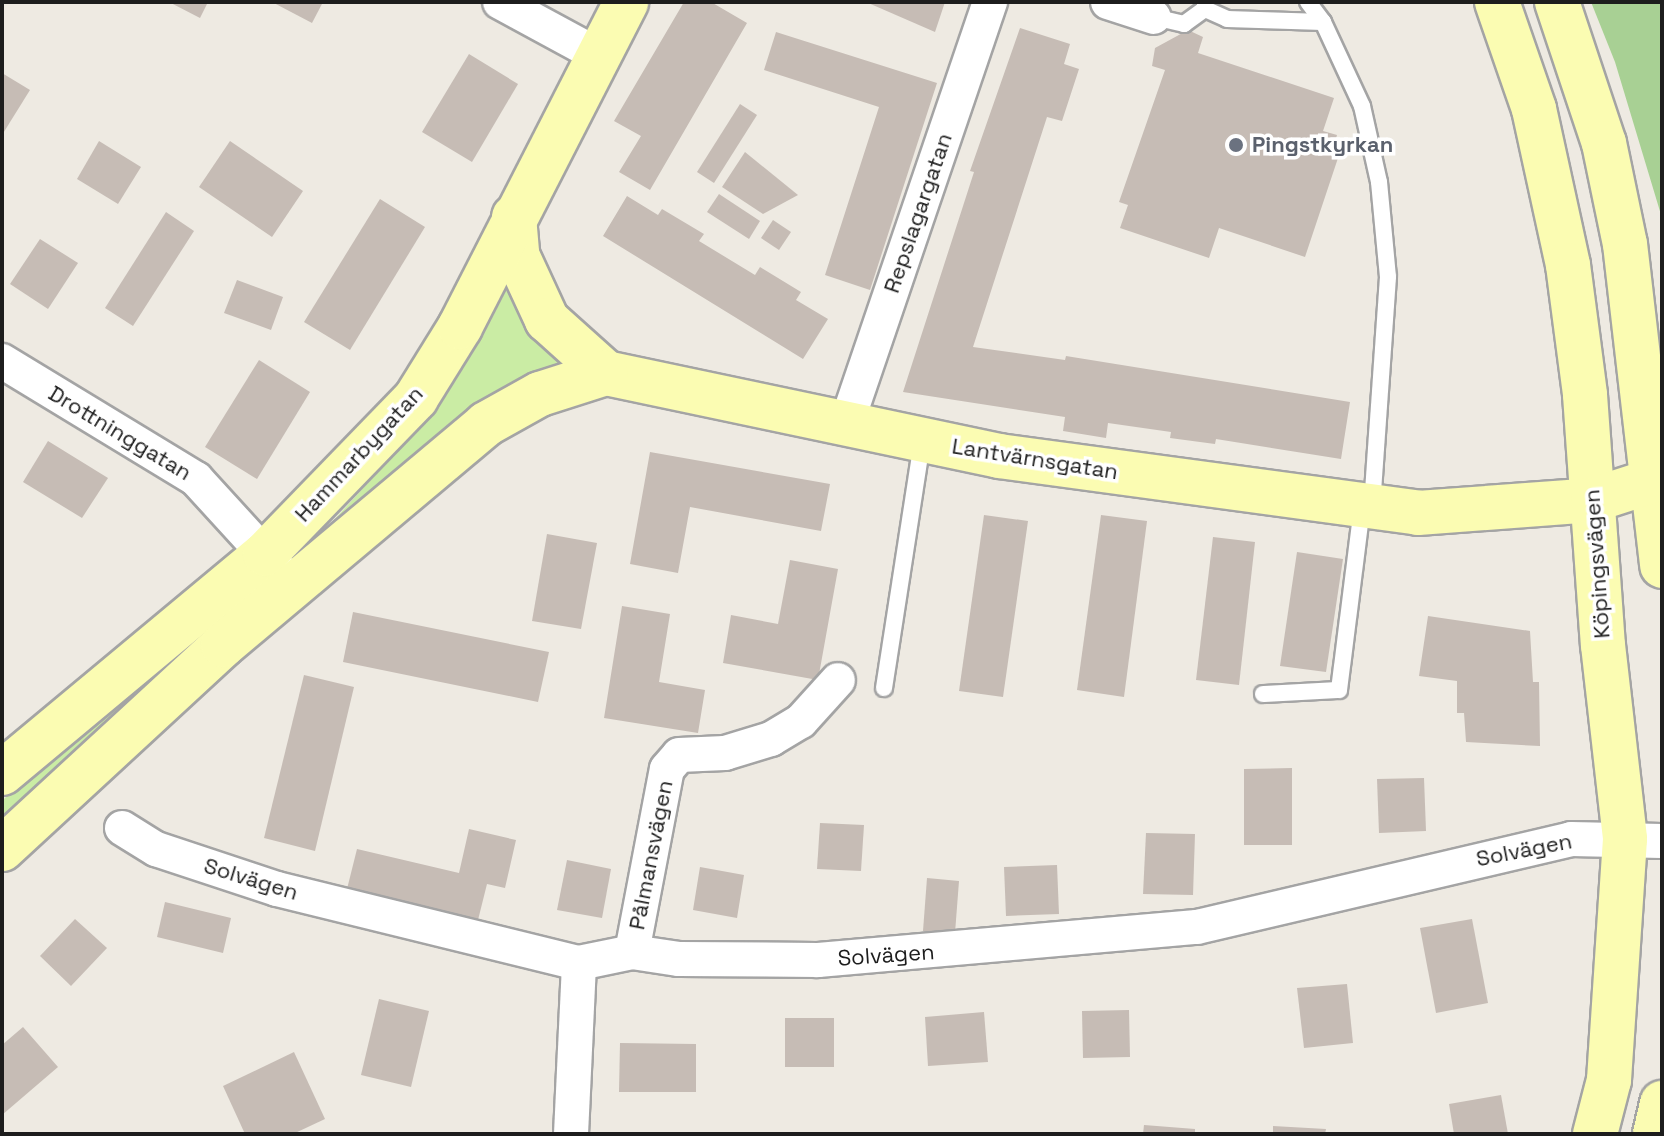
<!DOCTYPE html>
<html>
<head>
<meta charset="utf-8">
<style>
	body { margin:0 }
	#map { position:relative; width:1664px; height:1136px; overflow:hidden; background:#eeeae2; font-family:"Space Grotesk",sans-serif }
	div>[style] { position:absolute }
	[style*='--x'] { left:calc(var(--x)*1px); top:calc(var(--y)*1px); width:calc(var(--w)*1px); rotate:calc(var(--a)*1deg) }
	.grass>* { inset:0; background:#caeca4 }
	.forest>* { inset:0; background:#a8d094 }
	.building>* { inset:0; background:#c6bcb5 }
	.roads { filter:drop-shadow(2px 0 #a4a4a4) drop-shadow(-2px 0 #a4a4a4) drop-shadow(0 2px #a4a4a4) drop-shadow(0 -2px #a4a4a4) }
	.service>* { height:16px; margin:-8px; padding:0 8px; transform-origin:8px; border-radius:8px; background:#fff }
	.minor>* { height:34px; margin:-17px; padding:0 17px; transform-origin:17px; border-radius:17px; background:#fff }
	.secondary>* { height:44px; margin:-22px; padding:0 22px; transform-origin:22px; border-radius:22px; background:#fbfcb2 }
	.dots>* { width:22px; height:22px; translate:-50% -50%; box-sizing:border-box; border:4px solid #fff; border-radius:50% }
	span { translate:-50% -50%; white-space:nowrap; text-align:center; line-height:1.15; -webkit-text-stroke:7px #fff; paint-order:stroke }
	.worship-label { font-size:22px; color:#5b616d; font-weight:700 }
	.left { translate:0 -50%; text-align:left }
	.street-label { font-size:22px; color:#1d1d1d }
	.frame { position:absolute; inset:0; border:4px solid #1d1d1d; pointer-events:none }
</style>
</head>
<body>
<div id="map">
	<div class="grass">
		<i style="clip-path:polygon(508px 279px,578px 374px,311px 545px,412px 435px,467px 356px)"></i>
		<i style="clip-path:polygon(245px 603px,2px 824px,2px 801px,10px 793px)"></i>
	</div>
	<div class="forest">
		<i style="clip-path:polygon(1591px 2px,1662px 2px,1662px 218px,1615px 62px)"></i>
	</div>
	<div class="building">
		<i style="clip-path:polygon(169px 2px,208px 2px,200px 18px)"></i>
		<i style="clip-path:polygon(272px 2px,323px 2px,312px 23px)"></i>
		<i style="clip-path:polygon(684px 2px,711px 2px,747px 23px,650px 190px,619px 172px,641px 136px,614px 121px)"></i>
		<i style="clip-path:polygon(866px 2px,945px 2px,935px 32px)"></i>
		<i style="clip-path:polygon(1020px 28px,1070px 44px,1064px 64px,1079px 69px,1062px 121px,1047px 117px,973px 347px,1065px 360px,1066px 356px,1350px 402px,1341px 459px,1216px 439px,1215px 444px,1170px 438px,1171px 432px,1108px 423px,1106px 438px,1063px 431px,1065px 417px,903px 392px,974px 172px,970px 171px)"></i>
		<i style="clip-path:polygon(1188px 30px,1203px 37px,1198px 53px,1334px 98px,1323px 131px,1337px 135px,1331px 156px,1338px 158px,1305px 257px,1219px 228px,1209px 258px,1120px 228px,1128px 205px,1119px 202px,1165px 70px,1152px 66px,1155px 48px)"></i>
		<i style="clip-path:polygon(776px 32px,937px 83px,870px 290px,825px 275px,879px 107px,764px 70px)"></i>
		<i style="clip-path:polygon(469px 54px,518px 84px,472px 162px,422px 132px)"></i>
		<i style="clip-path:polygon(2px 73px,30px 90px,2px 135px)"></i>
		<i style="clip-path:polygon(740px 104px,757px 115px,714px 183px,697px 172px)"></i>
		<i style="clip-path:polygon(99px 141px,141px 167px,118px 204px,77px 179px)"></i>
		<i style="clip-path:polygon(230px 141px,303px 191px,272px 237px,199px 187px)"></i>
		<i style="clip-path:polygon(745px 152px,798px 195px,763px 214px,722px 187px)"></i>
		<i style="clip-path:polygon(719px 194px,760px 221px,749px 239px,707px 212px)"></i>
		<i style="clip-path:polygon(627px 196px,658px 215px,662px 209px,704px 234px,699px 241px,755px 275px,760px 267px,801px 292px,796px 300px,828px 319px,803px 359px,603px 236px)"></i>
		<i style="clip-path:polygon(380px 199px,425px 227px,350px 350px,304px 322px)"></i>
		<i style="clip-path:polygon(166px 212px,194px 231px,133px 326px,105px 308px)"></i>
		<i style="clip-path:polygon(773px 220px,791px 232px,779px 250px,761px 238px)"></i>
		<i style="clip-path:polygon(40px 239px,78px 263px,48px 309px,10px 284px)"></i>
		<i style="clip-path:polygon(237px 280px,283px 297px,271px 330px,224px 313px)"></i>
		<i style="clip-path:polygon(259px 360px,310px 392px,257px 479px,205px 447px)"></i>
		<i style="clip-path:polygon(48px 441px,108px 478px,82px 518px,23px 482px)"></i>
		<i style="clip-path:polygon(650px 452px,830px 484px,821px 531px,690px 507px,678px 573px,630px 564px)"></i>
		<i style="clip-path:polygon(984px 515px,1028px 521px,1003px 697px,959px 691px)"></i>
		<i style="clip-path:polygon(1101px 515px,1147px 521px,1124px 697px,1077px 690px)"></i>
		<i style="clip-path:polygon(547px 534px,597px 543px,581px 629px,532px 621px)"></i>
		<i style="clip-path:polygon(1213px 537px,1255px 542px,1239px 685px,1196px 680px)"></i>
		<i style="clip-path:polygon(1297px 552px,1343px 559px,1326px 672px,1280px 666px)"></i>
		<i style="clip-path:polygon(790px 560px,838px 569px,818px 680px,723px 663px,731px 615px,778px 624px)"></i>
		<i style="clip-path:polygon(622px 606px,670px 614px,659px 682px,705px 690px,698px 733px,604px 718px)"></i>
		<i style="clip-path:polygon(353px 612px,549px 652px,538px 702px,343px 662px)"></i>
		<i style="clip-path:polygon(1428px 616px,1530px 631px,1533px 682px,1539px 682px,1540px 746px,1466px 742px,1464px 713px,1457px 713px,1457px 681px,1419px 676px)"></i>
		<i style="clip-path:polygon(304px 675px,354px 687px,315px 851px,264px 838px)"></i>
		<i style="clip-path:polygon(1292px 768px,1292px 845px,1244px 845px,1244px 769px)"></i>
		<i style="clip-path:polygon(1424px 778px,1426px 831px,1379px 833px,1377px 779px)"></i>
		<i style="clip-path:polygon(820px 823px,864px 825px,861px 871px,817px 869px)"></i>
		<i style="clip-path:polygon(469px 829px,516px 840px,505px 888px,487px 884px,476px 928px,345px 897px,357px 849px,459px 873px)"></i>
		<i style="clip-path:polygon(1146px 833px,1195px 834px,1193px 895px,1143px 894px)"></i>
		<i style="clip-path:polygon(567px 860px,611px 869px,602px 918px,557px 910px)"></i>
		<i style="clip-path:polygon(1057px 865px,1059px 914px,1006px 916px,1004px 867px)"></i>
		<i style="clip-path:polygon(700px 867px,744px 875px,737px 918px,693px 910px)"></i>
		<i style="clip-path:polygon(927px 878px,959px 881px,955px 933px,923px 931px)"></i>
		<i style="clip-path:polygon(165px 902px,231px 918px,223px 953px,157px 937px)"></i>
		<i style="clip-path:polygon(75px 919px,107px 948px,71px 986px,40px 956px)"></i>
		<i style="clip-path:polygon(1472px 919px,1488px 1003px,1436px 1013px,1420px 928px)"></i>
		<i style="clip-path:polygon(1347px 984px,1353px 1043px,1304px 1048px,1297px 988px)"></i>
		<i style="clip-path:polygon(379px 999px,429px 1011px,411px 1087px,361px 1075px)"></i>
		<i style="clip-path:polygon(1129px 1010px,1130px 1057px,1083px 1058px,1082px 1011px)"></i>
		<i style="clip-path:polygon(984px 1012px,988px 1062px,928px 1066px,925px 1017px)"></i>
		<i style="clip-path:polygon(785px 1018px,834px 1018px,834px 1067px,785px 1067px)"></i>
		<i style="clip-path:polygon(23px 1027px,58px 1067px,2px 1115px,2px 1045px)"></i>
		<i style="clip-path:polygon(620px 1043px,696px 1044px,696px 1092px,619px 1092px)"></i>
		<i style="clip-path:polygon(294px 1052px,325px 1119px,293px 1134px,245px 1134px,223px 1086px)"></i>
		<i style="clip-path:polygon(1501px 1095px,1508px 1134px,1454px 1134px,1449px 1104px)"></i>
		<i style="clip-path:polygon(1144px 1125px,1195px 1129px,1195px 1134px,1143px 1134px)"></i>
		<i style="clip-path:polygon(1273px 1126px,1326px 1129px,1325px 1134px,1273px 1134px)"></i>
	</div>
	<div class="roads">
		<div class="service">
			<i style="--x:1205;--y:2;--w:7;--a:90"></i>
			<i style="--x:1205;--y:9;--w:24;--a:24"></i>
			<i style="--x:1227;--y:19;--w:96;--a:1.8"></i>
			<i style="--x:1308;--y:2;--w:25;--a:53"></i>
			<i style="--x:1323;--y:22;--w:93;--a:65.1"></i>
			<i style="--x:1362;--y:106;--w:78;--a:77.4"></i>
			<i style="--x:1379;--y:182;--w:95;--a:84.6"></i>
			<i style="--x:1388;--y:277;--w:229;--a:94"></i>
			<i style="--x:1154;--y:17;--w:31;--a:13"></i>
			<i style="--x:1184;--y:24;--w:26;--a:-36"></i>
			<i style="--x:884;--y:688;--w:249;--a:-81.2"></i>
			<i style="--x:1263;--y:694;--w:76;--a:-3"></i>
			<i style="--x:1339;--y:690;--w:184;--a:-82.8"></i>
		</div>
		<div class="minor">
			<i style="--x:500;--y:2;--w:109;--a:28.4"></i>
			<i style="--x:1108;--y:2;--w:48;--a:18.1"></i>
			<i style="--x:2;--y:361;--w:227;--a:31.3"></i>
			<i style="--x:196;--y:479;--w:125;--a:47.6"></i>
			<i style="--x:846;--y:425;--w:447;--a:-71.2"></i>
			<i style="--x:122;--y:828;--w:40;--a:32"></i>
			<i style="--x:156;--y:849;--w:127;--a:18.3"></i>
			<i style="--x:277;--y:889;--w:311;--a:13.8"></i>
			<i style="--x:579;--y:963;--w:54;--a:-11.7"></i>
			<i style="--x:632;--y:952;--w:48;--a:8.5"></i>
			<i style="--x:679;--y:959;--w:139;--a:0.4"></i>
			<i style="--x:818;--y:960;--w:380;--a:-5"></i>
			<i style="--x:1197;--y:927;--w:384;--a:-13.2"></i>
			<i style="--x:1571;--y:839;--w:91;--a:1.3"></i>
			<i style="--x:632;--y:952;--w:186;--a:-79.2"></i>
			<i style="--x:667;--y:769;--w:18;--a:-49"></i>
			<i style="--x:679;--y:755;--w:46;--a:-2.5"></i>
			<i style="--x:725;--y:753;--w:48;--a:-16.9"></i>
			<i style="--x:771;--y:739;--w:35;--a:-31"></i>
			<i style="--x:801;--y:721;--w:55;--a:-47.9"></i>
			<i style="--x:571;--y:1134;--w:171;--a:-87.3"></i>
		</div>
		<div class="secondary">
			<i style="--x:1497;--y:2;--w:113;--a:70.9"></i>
			<i style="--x:1534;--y:109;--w:160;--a:77.7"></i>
			<i style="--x:1568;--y:265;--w:131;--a:82.5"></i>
			<i style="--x:1585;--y:395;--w:251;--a:85.9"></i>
			<i style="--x:1603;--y:645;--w:195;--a:83.5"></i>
			<i style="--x:1625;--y:839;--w:242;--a:93.8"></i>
			<i style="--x:1609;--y:1080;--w:56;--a:104.5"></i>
			<i style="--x:1557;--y:2;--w:149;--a:71.6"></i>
			<i style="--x:1604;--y:143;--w:103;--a:78.3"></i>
			<i style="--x:1625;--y:244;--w:324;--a:83.4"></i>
			<i style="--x:514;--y:217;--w:38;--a:85"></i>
			<i style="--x:517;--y:255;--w:72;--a:65.2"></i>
			<i style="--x:547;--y:320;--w:79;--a:41.9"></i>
			<i style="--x:606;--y:373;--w:402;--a:11.9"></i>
			<i style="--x:999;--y:456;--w:423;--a:7.7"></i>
			<i style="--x:1418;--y:513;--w:175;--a:-4.2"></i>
			<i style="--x:1593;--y:500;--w:65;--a:-17.9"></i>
			<i style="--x:2;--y:773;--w:342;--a:-39.8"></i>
			<i style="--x:265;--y:554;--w:217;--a:-45.9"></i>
			<i style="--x:416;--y:398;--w:84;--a:-58.2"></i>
			<i style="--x:460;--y:327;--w:365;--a:-62.9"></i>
			<i style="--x:2;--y:849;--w:301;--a:-42.7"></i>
			<i style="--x:223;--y:645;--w:344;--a:-40"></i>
			<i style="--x:486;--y:424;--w:62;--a:-29.1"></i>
			<i style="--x:540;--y:394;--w:69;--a:-17.7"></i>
			<i style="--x:1655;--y:1134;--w:32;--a:-77"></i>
		</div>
	</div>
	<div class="dots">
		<i style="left:1236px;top:145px;background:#6b7280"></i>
	</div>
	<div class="worship-label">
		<span class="left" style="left:1252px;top:145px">Pingstkyrkan</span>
	</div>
	<div class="street-label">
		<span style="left:918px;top:213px;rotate:-71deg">Repslagargatan</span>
		<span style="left:120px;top:433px;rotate:31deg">Drottninggatan</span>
		<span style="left:359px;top:454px;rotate:-47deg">Hammarbygatan</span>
		<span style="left:1035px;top:459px;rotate:9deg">Lantvärnsgatan</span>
		<span style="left:1597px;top:564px;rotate:-94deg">Köpingsvägen</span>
		<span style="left:1524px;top:850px;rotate:-11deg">Solvägen</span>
		<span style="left:651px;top:855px;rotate:-79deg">Pålmansvägen</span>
		<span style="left:251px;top:879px;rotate:17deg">Solvägen</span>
		<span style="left:886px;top:955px;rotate:-4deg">Solvägen</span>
	</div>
	<div class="frame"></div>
</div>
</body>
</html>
